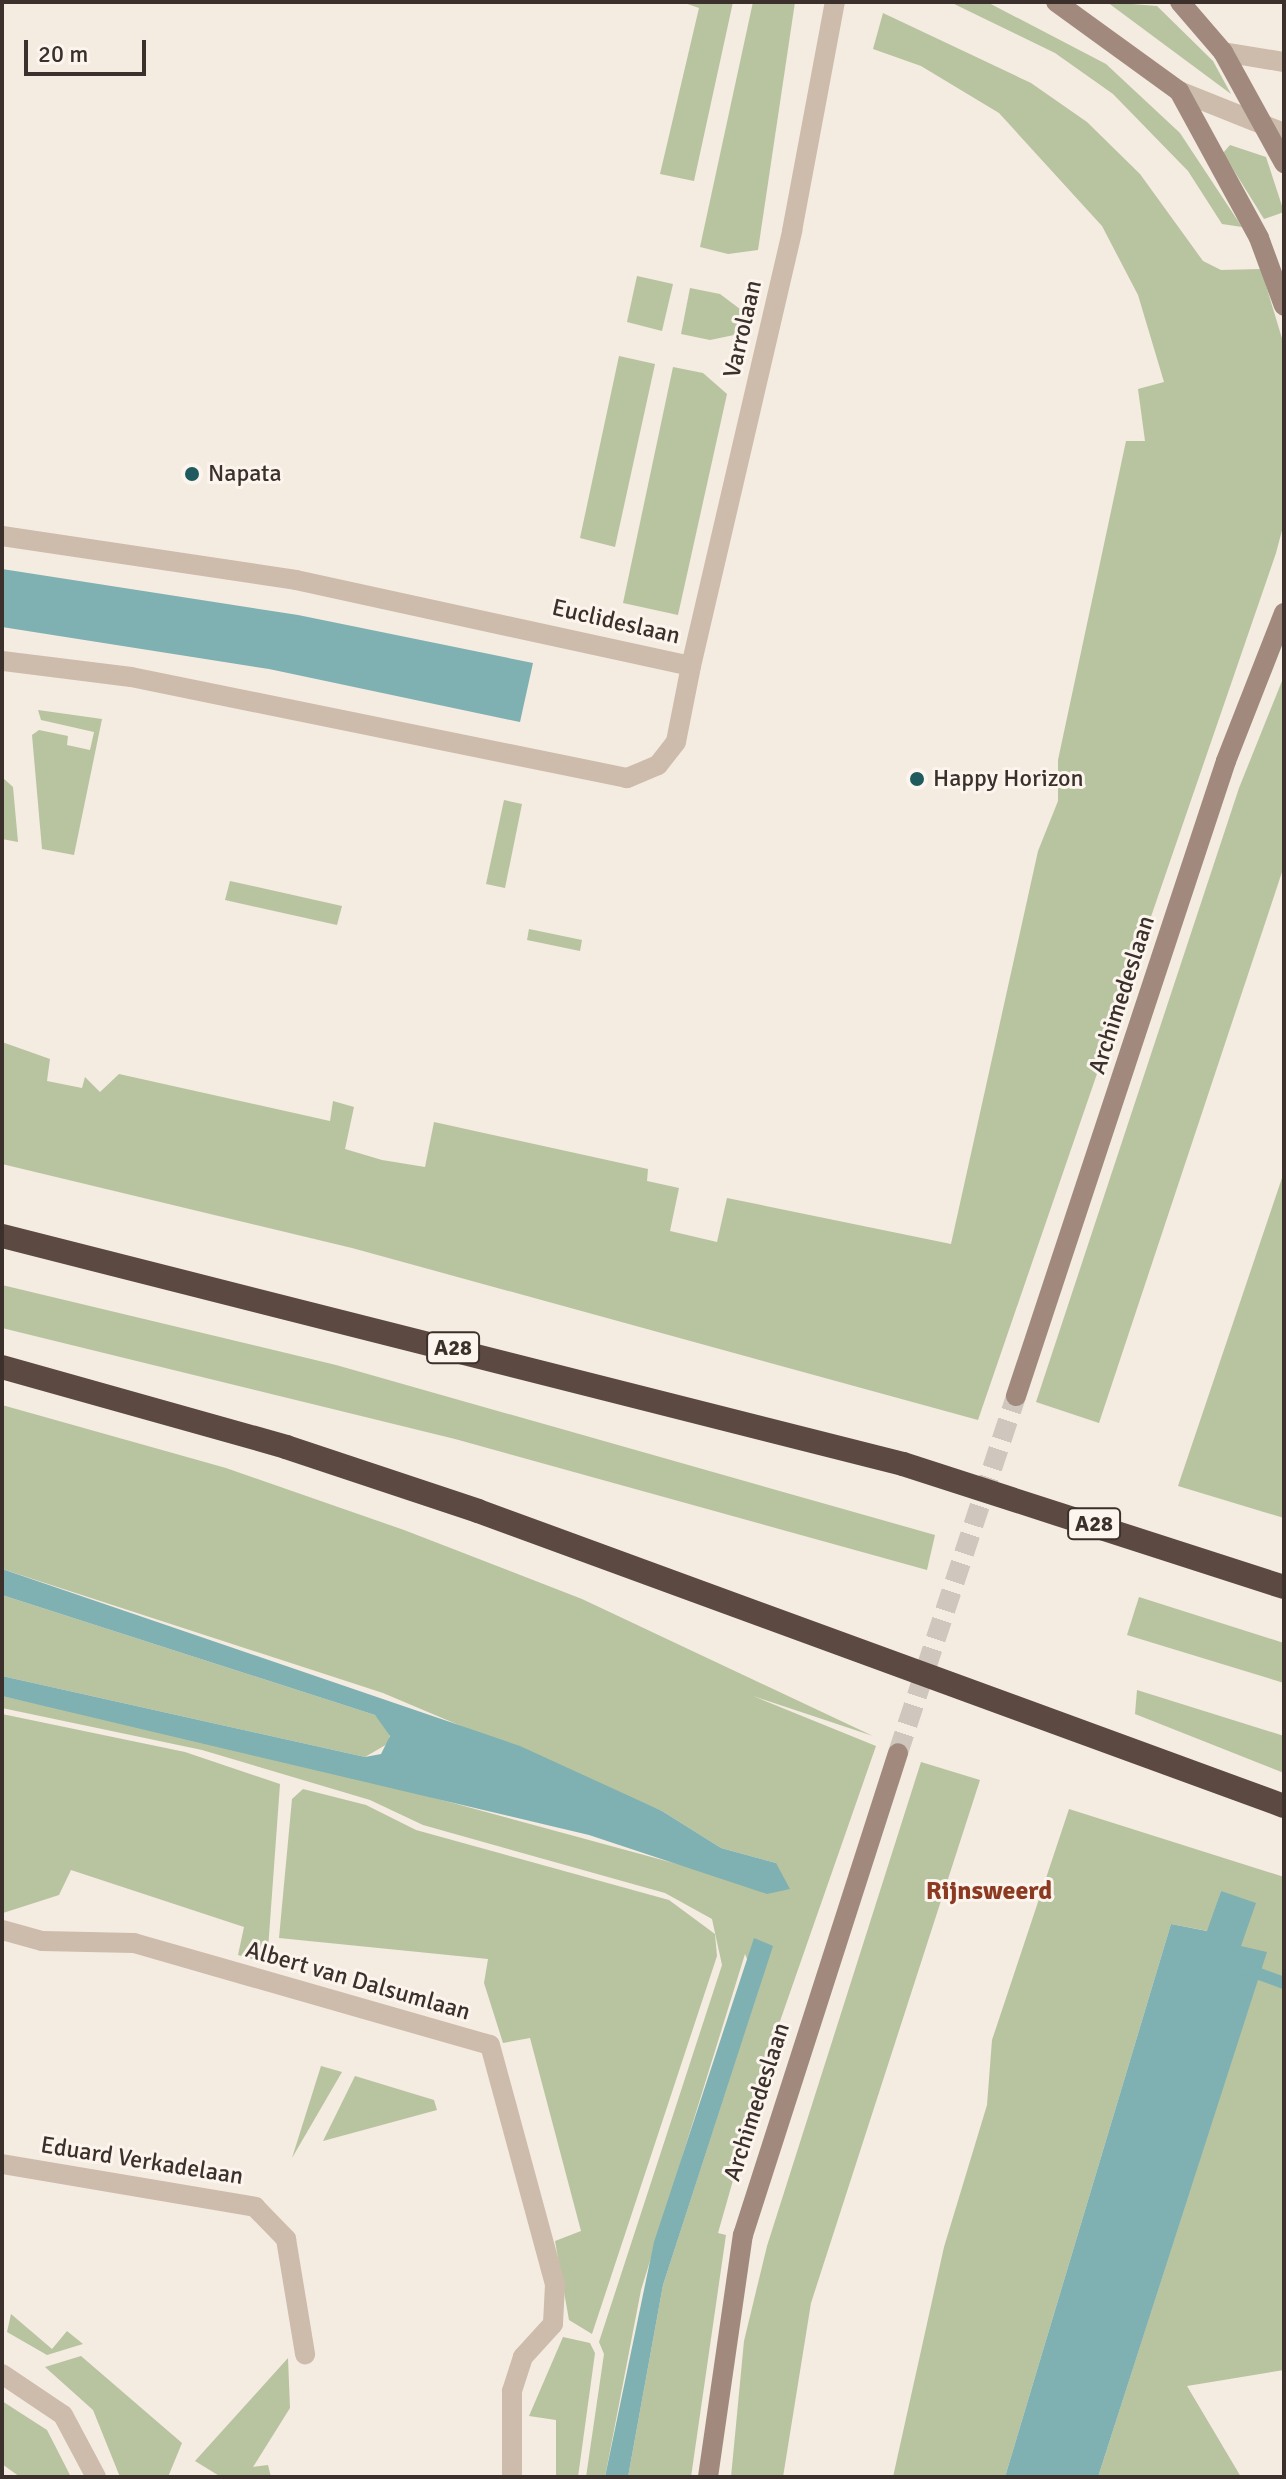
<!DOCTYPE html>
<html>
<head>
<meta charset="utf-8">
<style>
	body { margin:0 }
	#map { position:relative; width:1286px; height:2479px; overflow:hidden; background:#f4ebe1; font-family:Signika,sans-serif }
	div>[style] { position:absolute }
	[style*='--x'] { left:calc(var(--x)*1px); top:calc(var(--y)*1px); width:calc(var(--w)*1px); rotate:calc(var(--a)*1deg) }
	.green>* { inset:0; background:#b8c4a0 }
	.water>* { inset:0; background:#7fb0b2 }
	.stream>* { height:12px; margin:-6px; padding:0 6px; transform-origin:6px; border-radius:6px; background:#7fb0b2 }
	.secondary-tunnel>* { height:20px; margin-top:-10px; transform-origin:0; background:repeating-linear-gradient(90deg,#cfc6bd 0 20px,transparent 0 30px) }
	.minor>* { height:20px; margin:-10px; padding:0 10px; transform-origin:10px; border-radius:10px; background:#cdbbac }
	.secondary>* { height:20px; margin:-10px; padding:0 10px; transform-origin:10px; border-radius:10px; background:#a18a7d }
	.motorway>* { height:24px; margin:-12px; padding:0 12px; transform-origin:12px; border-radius:12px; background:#5c4a42 }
	.dots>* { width:22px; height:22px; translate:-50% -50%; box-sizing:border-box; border:4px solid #fbf5ee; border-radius:50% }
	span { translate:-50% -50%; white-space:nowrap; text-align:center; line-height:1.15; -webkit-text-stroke:6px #fbf5ee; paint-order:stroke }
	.shield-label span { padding:2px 6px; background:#fbf5ee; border:2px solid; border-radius:6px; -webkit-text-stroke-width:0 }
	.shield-label { font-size:22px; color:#3b302b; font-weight:700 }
	.street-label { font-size:24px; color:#3b302b }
	.poi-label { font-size:24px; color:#3b302b }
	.left { translate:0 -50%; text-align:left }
	.neighbourhood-label { font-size:26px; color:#8c3b22; font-weight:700 }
	.frame { position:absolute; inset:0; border:4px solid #3b302b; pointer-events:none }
	.scale { position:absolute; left:24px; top:40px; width:122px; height:36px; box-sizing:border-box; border:4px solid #3b302b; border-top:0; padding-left:10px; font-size:24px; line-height:28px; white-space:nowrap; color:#3b302b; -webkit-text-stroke:6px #fbf5ee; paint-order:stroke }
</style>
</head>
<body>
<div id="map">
	<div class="green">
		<i style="clip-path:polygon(682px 2px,733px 2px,694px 181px,660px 174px,699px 8px)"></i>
		<i style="clip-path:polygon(753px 2px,795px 2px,758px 250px,728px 254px,700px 247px)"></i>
		<i style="clip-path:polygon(950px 2px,987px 2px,1106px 64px,1180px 133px,1242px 227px,1222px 224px,1188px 171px,1113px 94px,1055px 53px)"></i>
		<i style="clip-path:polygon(1107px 2px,1157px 6px,1213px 61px,1231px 94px)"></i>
		<i style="clip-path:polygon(883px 13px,1031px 83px,1087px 122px,1140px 174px,1203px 261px,1221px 270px,1261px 269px,1284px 345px,1284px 523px,1276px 553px,978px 1420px,352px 1248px,2px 1164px,2px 1042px,50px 1059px,47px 1081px,82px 1088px,85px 1077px,100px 1092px,119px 1074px,330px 1121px,333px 1101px,354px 1107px,345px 1149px,382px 1160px,425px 1167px,434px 1122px,648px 1169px,647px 1181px,679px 1188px,670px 1231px,717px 1242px,727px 1198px,951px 1244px,1038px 851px,1058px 801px,1058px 760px,1126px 441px,1145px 441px,1138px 389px,1164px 382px,1138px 295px,1102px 226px,999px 113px,921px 66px,873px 49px)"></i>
		<i style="clip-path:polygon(1230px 145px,1266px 157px,1284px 212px,1264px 219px,1223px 153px)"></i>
		<i style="clip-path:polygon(637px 276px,673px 284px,662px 331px,627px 322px)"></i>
		<i style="clip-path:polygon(690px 288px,720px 294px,744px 312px,739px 334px,710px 340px,681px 334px)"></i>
		<i style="clip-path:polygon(619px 356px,655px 364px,615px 547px,580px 538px)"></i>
		<i style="clip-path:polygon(673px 367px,703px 373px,727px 394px,678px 615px,623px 603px)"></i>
		<i style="clip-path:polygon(1284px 676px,1284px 866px,1099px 1423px,1036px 1402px,1239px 788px)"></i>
		<i style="clip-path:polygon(38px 710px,102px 719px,74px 855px,42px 849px,32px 735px,39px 730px,68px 736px,67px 745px,90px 750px,94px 732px,41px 720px)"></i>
		<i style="clip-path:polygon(2px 777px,13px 787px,18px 842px,2px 839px)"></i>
		<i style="clip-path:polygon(504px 800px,522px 804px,505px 888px,486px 884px)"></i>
		<i style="clip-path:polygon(230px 881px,342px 906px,337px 925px,225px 900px)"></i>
		<i style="clip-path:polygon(529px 929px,582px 940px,580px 951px,527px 940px)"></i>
		<i style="clip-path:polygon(1284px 1172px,1284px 1518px,1178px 1486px)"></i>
		<i style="clip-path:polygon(2px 1285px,336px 1365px,935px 1535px,927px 1570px,455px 1439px,2px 1328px)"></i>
		<i style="clip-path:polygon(2px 1405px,226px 1468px,404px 1530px,582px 1599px,873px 1736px,753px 1696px,876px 1746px,771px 2047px,718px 2233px,726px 2235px,691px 2477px,628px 2477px,663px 2285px,759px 1988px,745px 1954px,641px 2290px,605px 2477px,586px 2477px,604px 2354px,599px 2342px,722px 1965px,712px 1919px,665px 1893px,423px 1825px,370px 1800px,202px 1750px,2px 1708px,2px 1696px,306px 1763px,714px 1874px,776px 1863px,721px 1848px,662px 1811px,383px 1693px,2px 1569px)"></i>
		<i style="clip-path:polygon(2px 1595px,375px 1715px,390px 1730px,389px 1743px,365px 1757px,2px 1676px)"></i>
		<i style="clip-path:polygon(1139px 1597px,1284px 1643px,1284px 1683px,1127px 1635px)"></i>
		<i style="clip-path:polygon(1137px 1690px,1284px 1736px,1284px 1773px,1135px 1714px)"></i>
		<i style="clip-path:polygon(2px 1714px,185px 1752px,280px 1784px,267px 1963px,238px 1955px,244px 1927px,71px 1870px,59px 1895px,3px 1913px)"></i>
		<i style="clip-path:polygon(921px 1762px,980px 1780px,811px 2303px,783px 2477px,731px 2477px,744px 2341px,767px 2246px)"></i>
		<i style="clip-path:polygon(303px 1789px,366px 1805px,416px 1830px,669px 1900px,715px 1934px,717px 1956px,592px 2334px,569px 2320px,555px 2241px,581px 2231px,530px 2038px,503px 2043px,484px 1983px,488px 1959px,279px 1938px,292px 1799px)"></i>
		<i style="clip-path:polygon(1069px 1809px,1284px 1877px,1284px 2370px,1187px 2386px,1241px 2477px,1098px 2477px,1266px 1953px,1241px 1947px,1221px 1891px,1208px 1931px,1171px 1924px,1005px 2477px,893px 2477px,944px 2247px,987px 2105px,992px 2040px)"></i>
		<i style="clip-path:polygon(321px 2066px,342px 2072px,292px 2158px)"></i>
		<i style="clip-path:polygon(355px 2076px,434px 2100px,437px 2110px,323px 2141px)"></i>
		<i style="clip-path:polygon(11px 2314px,52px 2349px,67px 2331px,83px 2344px,47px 2355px,7px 2332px)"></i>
		<i style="clip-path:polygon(563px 2337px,590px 2343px,595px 2353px,578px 2477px,556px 2477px,556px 2420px,529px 2416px)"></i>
		<i style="clip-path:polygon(81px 2356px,182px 2443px,168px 2477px,120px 2477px,93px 2410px,45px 2367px)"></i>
		<i style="clip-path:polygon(288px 2358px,290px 2408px,253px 2467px,268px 2465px,271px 2477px,221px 2477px,195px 2461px)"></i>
		<i style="clip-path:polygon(2px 2401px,47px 2430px,71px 2477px,20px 2477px,2px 2464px)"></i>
	</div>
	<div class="water">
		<i style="clip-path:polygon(2px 569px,298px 615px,533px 663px,520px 722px,269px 669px,2px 627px)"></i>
		<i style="clip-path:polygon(2px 1569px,520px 1746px,662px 1811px,721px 1848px,776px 1863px,790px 1889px,767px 1894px,589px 1835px,2px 1696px,2px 1676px,365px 1757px,381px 1754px,390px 1736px,375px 1715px,2px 1595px)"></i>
		<i style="clip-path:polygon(1221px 1891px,1256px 1903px,1241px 1946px,1267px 1952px,1098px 2477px,1005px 2477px,1171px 1924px,1207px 1931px)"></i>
		<i style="clip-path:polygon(754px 1938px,773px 1946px,663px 2285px,628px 2477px,605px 2477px,654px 2242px)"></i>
	</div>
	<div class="stream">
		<i style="--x:1243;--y:1968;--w:44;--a:20.1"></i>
	</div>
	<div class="secondary-tunnel">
		<i style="--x:898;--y:1753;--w:376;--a:-71.7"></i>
	</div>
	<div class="minor">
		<i style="--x:1223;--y:52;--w:62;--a:9.3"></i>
		<i style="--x:1179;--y:91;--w:113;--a:21.8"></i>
		<i style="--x:2;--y:536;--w:297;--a:8.5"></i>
		<i style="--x:296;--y:580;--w:404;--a:12.3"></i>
		<i style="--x:691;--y:666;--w:77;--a:101.2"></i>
		<i style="--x:676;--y:742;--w:29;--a:128"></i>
		<i style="--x:658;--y:765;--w:34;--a:157"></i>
		<i style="--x:627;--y:778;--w:506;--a:-168.49"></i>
		<i style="--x:131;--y:677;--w:130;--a:-172.9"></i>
		<i style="--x:691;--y:666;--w:447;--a:-76.9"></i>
		<i style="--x:792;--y:231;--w:233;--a:-79.4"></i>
		<i style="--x:2;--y:1930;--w:41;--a:15.4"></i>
		<i style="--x:42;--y:1941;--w:92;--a:1.2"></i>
		<i style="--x:134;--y:1943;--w:370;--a:16"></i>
		<i style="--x:490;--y:2045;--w:249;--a:74.8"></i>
		<i style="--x:555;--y:2285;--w:39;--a:93"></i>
		<i style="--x:553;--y:2324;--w:45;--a:132.3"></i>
		<i style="--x:523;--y:2357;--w:36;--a:108"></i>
		<i style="--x:512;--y:2391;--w:86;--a:90"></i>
		<i style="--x:2;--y:2164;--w:257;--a:9.6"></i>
		<i style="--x:255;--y:2207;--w:45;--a:45.9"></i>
		<i style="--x:286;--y:2239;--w:117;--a:80.6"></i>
		<i style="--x:2;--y:2374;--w:73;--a:33.9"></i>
		<i style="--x:63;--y:2415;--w:70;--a:62"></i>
	</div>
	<div class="secondary">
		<i style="--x:1056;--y:2;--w:152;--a:35.9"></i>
		<i style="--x:1179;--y:91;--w:167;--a:61.4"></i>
		<i style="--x:1259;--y:238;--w:72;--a:69.8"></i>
		<i style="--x:1180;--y:2;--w:66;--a:49.3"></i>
		<i style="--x:1223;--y:52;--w:127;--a:61.2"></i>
		<i style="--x:1016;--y:1396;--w:669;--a:-71.7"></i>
		<i style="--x:1226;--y:761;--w:159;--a:-68.6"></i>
		<i style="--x:708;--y:2477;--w:245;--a:-81.8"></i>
		<i style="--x:743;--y:2235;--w:506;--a:-72.17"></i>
	</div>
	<div class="motorway">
		<i style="--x:2;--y:1236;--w:929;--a:14.2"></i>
		<i style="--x:903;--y:1464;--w:400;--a:17.9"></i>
		<i style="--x:2;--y:1367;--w:295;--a:15.7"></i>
		<i style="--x:286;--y:1447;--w:202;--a:18.4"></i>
		<i style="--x:478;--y:1511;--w:858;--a:20.1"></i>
	</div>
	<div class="dots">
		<i style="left:192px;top:474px;background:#1f5a5e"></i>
		<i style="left:917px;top:779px;background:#1f5a5e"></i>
	</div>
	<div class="shield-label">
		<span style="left:453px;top:1348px">A28</span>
		<span style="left:1094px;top:1524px">A28</span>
	</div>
	<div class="street-label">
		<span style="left:743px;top:329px;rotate:-77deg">Varrolaan</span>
		<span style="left:616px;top:622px;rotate:13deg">Euclideslaan</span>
		<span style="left:1122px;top:995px;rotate:-72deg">Archimedeslaan</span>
		<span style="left:358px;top:1981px;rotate:16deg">Albert van Dalsumlaan</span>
		<span style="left:757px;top:2102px;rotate:-72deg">Archimedeslaan</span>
		<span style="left:142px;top:2161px;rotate:9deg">Eduard Verkadelaan</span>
	</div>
	<div class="poi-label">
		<span class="left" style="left:208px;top:474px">Napata</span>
		<span class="left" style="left:933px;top:779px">Happy Horizon</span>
	</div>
	<div class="neighbourhood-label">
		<span style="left:989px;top:1892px">Rijnsweerd</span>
	</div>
	<div class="frame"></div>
	<div class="scale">20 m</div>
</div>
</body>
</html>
